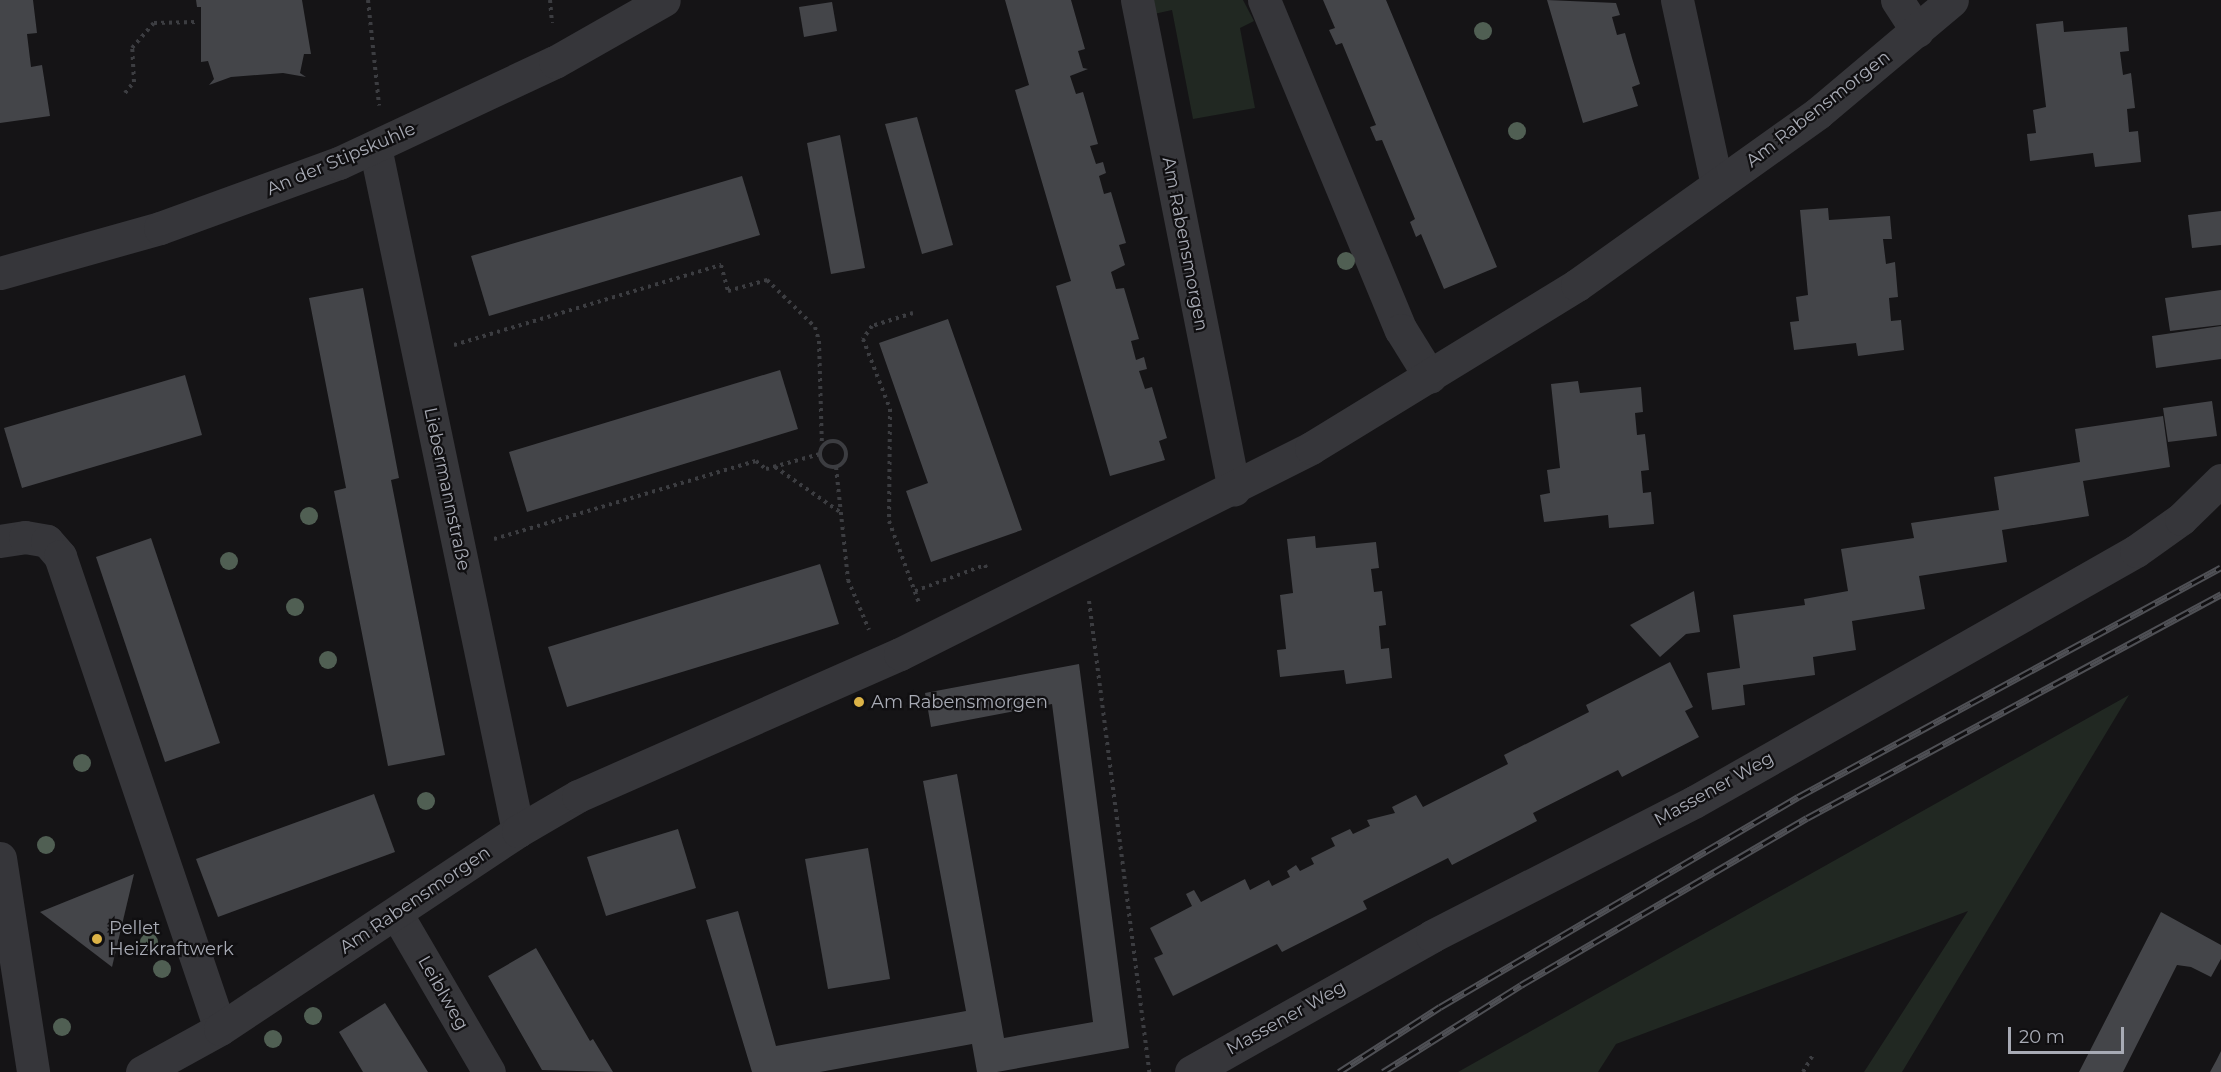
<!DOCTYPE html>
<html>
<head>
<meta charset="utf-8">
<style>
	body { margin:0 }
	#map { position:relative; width:2221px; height:1072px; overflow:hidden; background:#151416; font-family:Montserrat,sans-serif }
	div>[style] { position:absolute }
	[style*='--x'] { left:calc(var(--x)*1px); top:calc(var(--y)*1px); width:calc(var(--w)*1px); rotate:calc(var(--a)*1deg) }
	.green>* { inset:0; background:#212822 }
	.building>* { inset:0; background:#444549 }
	.path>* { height:4px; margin-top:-2px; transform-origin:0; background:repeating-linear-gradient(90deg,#3c3d41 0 3px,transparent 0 7.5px) }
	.path>.ring { margin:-2px; padding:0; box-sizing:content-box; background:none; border:4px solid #3c3d41; border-radius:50% }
	.minor>* { height:33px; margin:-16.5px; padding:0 16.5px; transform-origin:16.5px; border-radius:16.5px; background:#36363a }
	.rail>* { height:7px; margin-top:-3.5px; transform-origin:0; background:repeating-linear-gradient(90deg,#100f11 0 14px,#4f5055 0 28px); box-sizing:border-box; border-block:2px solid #4f5055 }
	.trees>* { width:18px; height:18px; margin:-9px; border-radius:50%; background:#505f53 }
	.dots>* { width:16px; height:16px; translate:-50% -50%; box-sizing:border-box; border:3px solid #100f11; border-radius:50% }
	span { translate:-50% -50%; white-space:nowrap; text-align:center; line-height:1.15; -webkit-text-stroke:4.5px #100f11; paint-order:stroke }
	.street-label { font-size:18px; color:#a8abb5 }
	.poi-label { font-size:18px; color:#a8abb5 }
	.left { translate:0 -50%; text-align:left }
	.scale { position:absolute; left:2008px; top:1027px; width:116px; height:27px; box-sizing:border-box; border:3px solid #a8abb5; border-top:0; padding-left:8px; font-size:18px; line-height:21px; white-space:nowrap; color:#a8abb5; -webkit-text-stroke:4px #100f11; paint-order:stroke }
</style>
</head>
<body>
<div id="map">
	<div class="green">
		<i style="clip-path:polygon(1152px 0,1243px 0,1254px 21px,1240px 28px,1255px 108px,1193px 119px,1172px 10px,1154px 14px)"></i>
		<i style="clip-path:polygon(2129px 695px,1902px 1072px,1864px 1072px,1968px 911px,1616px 1044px,1598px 1072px,1458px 1072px)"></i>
	</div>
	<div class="building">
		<i style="clip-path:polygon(0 0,33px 0,37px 33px,27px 34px,31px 67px,42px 65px,50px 116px,0 123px)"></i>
		<i style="clip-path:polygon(196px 0,302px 0,311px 54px,304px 54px,300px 73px,306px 77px,283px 73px,231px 77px,209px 85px,214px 79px,208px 61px,201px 62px,201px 7px,197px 7px)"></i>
		<i style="clip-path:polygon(1005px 0,1071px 0,1085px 49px,1078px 51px,1083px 68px,1088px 69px,1070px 76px,1076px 94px,1083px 92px,1098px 144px,1090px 146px,1096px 164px,1103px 162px,1106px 173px,1099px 176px,1104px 194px,1111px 192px,1126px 243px,1119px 245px,1125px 265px,1111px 272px,1116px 289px,1124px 288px,1139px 339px,1131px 341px,1136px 360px,1144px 357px,1147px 369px,1139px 371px,1145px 389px,1152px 387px,1167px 438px,1159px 441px,1165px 460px,1110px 476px,1056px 286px,1071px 281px,1015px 90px,1029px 85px)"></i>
		<i style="clip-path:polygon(1323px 0,1386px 0,1497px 267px,1444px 289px,1421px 234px,1416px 237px,1410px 222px,1415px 219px,1382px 140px,1376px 141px,1370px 127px,1376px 125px,1342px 43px,1336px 45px,1329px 30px,1335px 28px)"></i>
		<i style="clip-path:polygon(1547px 0,1616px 3px,1620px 15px,1612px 17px,1617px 35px,1625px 33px,1632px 58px,1640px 84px,1632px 87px,1638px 106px,1583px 123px)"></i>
		<i style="clip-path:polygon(832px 2px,837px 31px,804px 37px,799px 7px)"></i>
		<i style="clip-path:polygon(2063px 21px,2064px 32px,2127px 27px,2129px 51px,2120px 52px,2123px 75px,2131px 73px,2135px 108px,2127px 109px,2129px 132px,2138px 131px,2141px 162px,2095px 167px,2093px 153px,2030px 161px,2027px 134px,2036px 133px,2033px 110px,2046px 107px,2036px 24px)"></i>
		<i style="clip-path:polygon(917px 117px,953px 245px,922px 254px,885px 124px)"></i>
		<i style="clip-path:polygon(840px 135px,865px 268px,831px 274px,807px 143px)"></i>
		<i style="clip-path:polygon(742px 176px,760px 235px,489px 316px,471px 256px)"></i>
		<i style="clip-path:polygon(1828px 208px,1829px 220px,1890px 216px,1892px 239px,1883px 239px,1886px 264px,1895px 262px,1898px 297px,1889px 298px,1891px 321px,1901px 320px,1904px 350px,1858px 356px,1856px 343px,1794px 350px,1790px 322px,1799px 321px,1796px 297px,1808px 295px,1800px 210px)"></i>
		<i style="clip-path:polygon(2221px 211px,2221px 245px,2192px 248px,2188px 215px)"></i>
		<i style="clip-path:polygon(363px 288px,399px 478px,391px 480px,445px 755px,388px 766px,334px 491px,346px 488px,309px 298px)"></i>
		<i style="clip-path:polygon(2221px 290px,2221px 325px,2170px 331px,2165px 298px)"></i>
		<i style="clip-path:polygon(948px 319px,1022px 530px,931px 562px,906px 491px,928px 483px,879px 343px)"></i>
		<i style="clip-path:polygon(2221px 326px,2221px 359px,2156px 368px,2152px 336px)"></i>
		<i style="clip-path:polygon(780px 370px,798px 429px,527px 512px,509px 452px)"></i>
		<i style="clip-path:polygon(185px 375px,202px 435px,22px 488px,4px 428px)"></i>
		<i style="clip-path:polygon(1578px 381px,1580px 393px,1641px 387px,1643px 412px,1635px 413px,1637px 435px,1645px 434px,1649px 470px,1641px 471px,1643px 493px,1651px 492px,1654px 524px,1609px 528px,1608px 515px,1544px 522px,1540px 495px,1550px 493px,1547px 470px,1560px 468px,1551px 384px)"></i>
		<i style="clip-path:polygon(2212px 401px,2217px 436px,2168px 442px,2163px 408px)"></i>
		<i style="clip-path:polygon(2163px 416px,2170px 467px,2083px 481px,2089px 516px,2002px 530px,2007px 562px,1919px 576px,1925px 609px,1852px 621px,1856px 650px,1813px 657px,1815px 675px,1743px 685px,1745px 705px,1712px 710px,1707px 673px,1740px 668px,1733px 615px,1805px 605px,1804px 599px,1848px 591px,1841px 549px,1914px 538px,1911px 523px,1999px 510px,1994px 477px,2080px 462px,2075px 429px)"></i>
		<i style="clip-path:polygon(1315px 536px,1316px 548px,1376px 542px,1379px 568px,1371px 569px,1374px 592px,1382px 591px,1386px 625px,1379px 626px,1381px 649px,1389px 648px,1392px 678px,1346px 684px,1344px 670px,1280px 677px,1277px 650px,1286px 649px,1280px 595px,1293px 593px,1287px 539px)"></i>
		<i style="clip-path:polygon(151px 538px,220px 743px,165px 762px,96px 557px)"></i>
		<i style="clip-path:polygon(820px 564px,839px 624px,567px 707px,548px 647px)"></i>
		<i style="clip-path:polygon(1694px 591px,1700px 632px,1686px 634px,1660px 657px,1630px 625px)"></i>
		<i style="clip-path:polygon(1670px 662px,1693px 707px,1685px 711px,1699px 737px,1622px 777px,1618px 770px,1533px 813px,1537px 821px,1452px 865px,1448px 858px,1363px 901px,1367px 909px,1282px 952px,1277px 944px,1173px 996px,1154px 958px,1163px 954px,1150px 928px,1192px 906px,1186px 894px,1194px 890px,1201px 902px,1245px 879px,1250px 890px,1269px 880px,1272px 886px,1290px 877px,1287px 871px,1296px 865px,1300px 871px,1314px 864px,1311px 858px,1335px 846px,1331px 838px,1350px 829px,1353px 834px,1370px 826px,1367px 820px,1395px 813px,1392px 807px,1416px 795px,1423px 807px,1508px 764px,1504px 755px,1589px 712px,1586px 705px)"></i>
		<i style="clip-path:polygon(1079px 664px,1129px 1048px,997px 1072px,977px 1072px,972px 1044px,820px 1072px,752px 1072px,706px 920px,738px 911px,776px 1046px,966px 1011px,923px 781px,957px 774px,1004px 1038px,1093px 1022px,1052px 704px,931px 727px,925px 693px)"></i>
		<i style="clip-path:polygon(374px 794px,395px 852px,218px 917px,196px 859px)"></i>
		<i style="clip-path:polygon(678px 829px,696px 888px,606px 916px,587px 857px)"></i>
		<i style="clip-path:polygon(868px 848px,890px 979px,828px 989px,805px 859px)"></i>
		<i style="clip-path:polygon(134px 874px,112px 967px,40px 912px)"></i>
		<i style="clip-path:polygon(2161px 912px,2221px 945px,2221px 959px,2211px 977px,2191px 967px,2177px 965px,2123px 1072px,2079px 1072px)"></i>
		<i style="clip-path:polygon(536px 948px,590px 1041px,593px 1039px,613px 1072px,542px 1070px,488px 976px)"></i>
		<i style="clip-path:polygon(385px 1003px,428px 1072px,363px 1072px,339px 1032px)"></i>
		<i style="clip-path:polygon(2221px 1051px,2221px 1072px,2210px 1072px,2216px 1061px)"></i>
	</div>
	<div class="path">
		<i style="--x:368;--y:0;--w:106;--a:84"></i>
		<i style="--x:550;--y:0;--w:23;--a:85"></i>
		<i style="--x:125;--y:93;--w:14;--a:-51"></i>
		<i style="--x:134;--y:82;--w:34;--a:-93"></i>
		<i style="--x:132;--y:48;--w:33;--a:-49"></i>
		<i style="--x:154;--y:23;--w:43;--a:-1.3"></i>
		<i style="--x:913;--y:313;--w:43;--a:162.4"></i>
		<i style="--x:872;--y:326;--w:16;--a:125"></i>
		<i style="--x:863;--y:339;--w:75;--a:68.9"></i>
		<i style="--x:890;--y:409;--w:112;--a:90.5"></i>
		<i style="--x:889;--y:521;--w:87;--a:69.9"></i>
		<i style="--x:454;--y:345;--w:279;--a:-16.7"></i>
		<i style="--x:721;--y:265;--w:27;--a:75"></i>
		<i style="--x:728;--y:291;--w:41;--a:-15.8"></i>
		<i style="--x:767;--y:280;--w:67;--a:44.4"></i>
		<i style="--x:815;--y:327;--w:15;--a:74"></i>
		<i style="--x:819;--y:341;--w:105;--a:88.4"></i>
		<i class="ring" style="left:820px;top:441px;width:22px;height:22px"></i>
		<i style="--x:775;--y:467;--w:79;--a:34.7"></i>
		<i style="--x:836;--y:467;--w:114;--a:83.9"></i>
		<i style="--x:848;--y:580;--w:54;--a:67.2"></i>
		<i style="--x:494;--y:539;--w:273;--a:-16.6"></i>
		<i style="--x:756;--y:461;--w:13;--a:39"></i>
		<i style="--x:766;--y:469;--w:56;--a:-15.5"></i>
		<i style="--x:915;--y:591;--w:75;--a:-20.4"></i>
		<i style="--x:985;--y:565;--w:5;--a:68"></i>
		<i style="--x:1089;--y:601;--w:475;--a:82.7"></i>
		<i style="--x:1803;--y:1072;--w:20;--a:-60"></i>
	</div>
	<div class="minor">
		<i style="--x:1137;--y:0;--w:499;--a:78.8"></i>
		<i style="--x:1264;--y:0;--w:357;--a:67.5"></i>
		<i style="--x:1401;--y:330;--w:55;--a:58.3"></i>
		<i style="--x:1677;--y:0;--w:189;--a:77.8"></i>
		<i style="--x:1897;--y:0;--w:37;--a:57"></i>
		<i style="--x:375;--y:147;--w:699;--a:78.19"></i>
		<i style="--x:0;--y:273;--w:166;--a:-15.7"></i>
		<i style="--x:160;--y:228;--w:190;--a:-20"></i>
		<i style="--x:339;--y:163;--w:238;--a:-25.1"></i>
		<i style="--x:555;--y:62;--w:125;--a:-29.6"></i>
		<i style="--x:0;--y:541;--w:25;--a:-9"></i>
		<i style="--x:25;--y:537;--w:22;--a:10"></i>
		<i style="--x:47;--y:541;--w:20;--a:49"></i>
		<i style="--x:60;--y:556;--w:499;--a:71.3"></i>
		<i style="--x:0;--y:858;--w:217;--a:81.2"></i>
		<i style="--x:396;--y:913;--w:184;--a:59.7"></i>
		<i style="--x:142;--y:1072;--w:89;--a:-28.9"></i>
		<i style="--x:220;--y:1029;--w:358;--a:-33.6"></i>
		<i style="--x:518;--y:831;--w:69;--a:-30.3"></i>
		<i style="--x:578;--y:796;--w:352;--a:-23.8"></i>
		<i style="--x:900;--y:654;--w:460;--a:-26.6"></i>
		<i style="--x:1311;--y:448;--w:312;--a:-31.5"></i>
		<i style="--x:1577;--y:285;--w:296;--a:-35.5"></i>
		<i style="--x:1818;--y:113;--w:175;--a:-40.1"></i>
		<i style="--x:1191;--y:1072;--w:277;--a:-29.4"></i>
		<i style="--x:1432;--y:936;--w:294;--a:-27.1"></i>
		<i style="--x:1694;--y:802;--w:508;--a:-29.59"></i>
		<i style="--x:2136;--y:551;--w:55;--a:-35.4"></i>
		<i style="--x:2181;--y:519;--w:56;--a:-44.3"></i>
	</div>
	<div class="rail">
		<i style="--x:1339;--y:1072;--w:120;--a:-32.8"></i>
		<i style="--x:1440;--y:1007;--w:415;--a:-30.4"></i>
		<i style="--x:1798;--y:797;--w:481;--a:-28.5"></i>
		<i style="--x:1383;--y:1072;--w:163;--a:-32.2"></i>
		<i style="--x:1521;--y:985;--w:331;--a:-30.3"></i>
		<i style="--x:1807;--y:818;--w:471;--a:-28.4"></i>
	</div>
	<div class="trees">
		<i style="left:1483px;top:31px"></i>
		<i style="left:1517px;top:131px"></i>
		<i style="left:1346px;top:261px"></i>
		<i style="left:309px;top:516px"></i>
		<i style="left:229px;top:561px"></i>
		<i style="left:295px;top:607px"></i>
		<i style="left:328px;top:660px"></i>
		<i style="left:82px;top:763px"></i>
		<i style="left:426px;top:801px"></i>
		<i style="left:46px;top:845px"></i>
		<i style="left:149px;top:942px"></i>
		<i style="left:162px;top:969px"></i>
		<i style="left:313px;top:1016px"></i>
		<i style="left:62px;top:1027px"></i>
		<i style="left:273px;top:1039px"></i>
	</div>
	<div class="dots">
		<i style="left:859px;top:702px;background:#dcb347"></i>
		<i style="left:97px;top:939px;background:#dcb347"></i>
	</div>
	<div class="street-label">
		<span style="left:1818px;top:109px;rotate:-38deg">Am Rabensmorgen</span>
		<span style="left:341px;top:159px;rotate:-23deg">An der Stipskuhle</span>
		<span style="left:1185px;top:244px;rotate:79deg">Am Rabensmorgen</span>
		<span style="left:447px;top:489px;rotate:78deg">Liebermannstraße</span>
		<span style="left:1714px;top:789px;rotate:-29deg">Massener Weg</span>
		<span style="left:415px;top:900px;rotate:-34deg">Am Rabensmorgen</span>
		<span style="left:443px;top:993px;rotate:60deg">Leiblweg</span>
		<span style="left:1286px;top:1018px;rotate:-29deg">Massener Weg</span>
	</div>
	<div class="poi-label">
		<span class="left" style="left:871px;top:702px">Am Rabensmorgen</span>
		<span class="left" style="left:109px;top:939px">Pellet<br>Heizkraftwerk</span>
	</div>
	<div class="scale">20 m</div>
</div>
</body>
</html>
